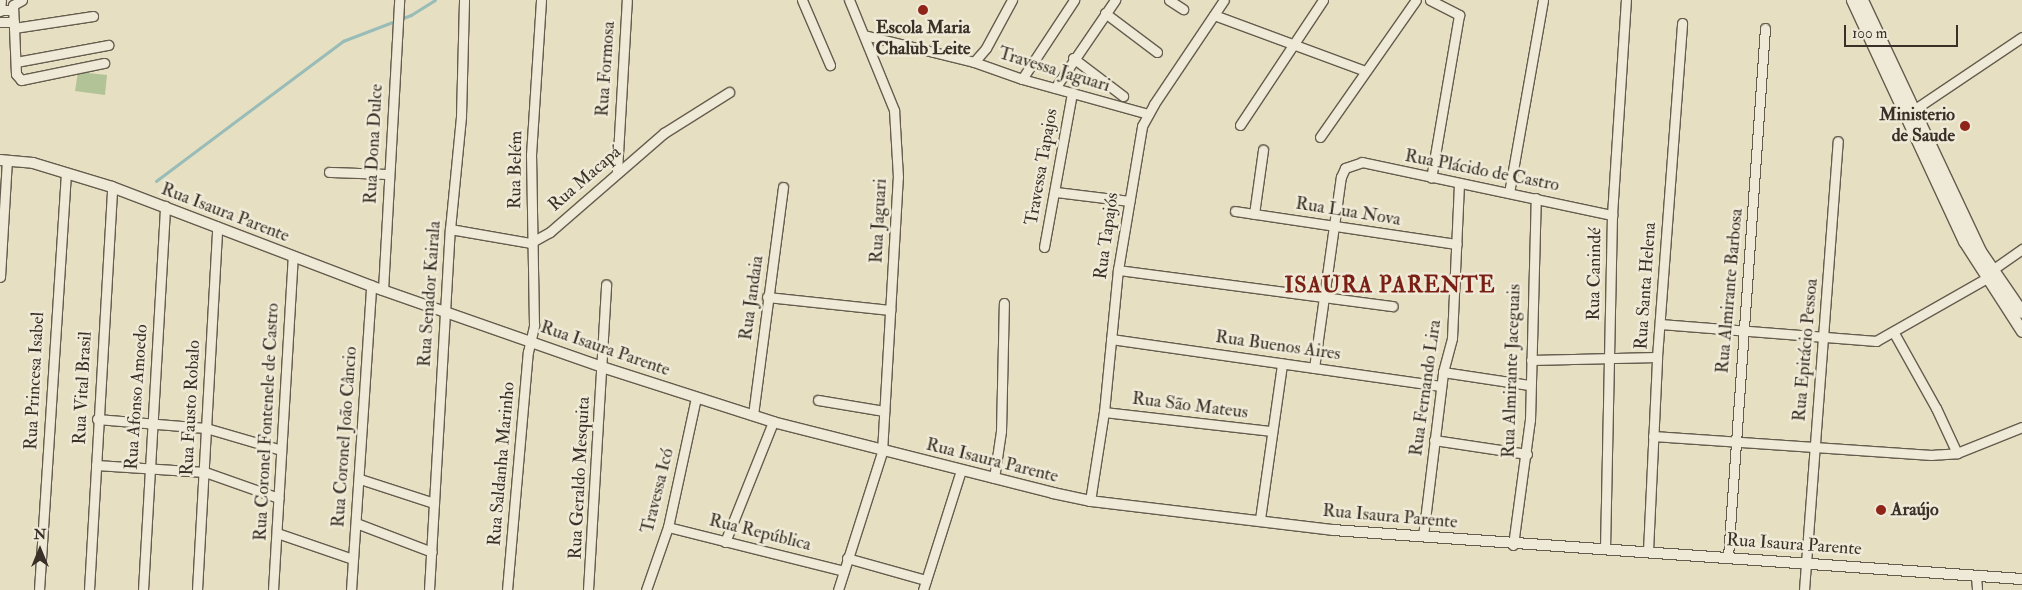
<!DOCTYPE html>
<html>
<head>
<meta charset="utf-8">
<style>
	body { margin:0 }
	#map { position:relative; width:2022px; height:590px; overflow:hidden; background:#e7dfc1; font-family:"IM FELL Double Pica",serif }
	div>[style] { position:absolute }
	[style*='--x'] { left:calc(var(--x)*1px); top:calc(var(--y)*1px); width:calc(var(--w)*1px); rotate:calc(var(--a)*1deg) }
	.green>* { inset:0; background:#b1c397 }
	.stream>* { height:2.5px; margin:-1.25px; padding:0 1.25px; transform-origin:1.25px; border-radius:1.25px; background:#98bcb8 }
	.roads { filter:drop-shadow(1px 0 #655c4e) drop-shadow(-1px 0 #655c4e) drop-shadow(0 1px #655c4e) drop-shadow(0 -1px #655c4e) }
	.minor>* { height:9px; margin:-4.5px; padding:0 4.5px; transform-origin:4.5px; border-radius:4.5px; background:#efead7 }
	.tertiary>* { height:10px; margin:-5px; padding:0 5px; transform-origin:5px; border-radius:5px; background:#efead7 }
	.secondary>* { height:11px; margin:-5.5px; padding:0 5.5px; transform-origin:5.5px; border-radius:5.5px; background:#efead7 }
	.dots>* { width:14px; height:14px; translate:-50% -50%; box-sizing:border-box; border:2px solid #efead7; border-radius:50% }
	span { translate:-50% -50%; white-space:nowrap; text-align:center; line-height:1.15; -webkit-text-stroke:5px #efead7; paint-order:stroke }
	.poi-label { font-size:18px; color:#3a3027; font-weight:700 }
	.right { translate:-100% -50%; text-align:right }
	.left { translate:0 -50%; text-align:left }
	.street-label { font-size:18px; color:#3a3027 }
	.district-label { font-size:22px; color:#7a1f14; font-weight:700; letter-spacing:1px }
	.north { position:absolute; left:15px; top:525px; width:50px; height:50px; -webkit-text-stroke:4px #efead7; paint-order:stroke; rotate:0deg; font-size:14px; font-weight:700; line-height:20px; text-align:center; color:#3a3027 }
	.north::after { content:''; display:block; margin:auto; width:18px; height:22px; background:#3a3027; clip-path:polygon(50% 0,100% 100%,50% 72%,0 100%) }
	.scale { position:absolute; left:1844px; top:25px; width:114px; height:22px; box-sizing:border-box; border:2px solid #3a3027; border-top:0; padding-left:6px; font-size:15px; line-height:18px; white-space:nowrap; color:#3a3027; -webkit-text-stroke:4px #efead7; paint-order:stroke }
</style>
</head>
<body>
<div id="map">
	<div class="green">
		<i style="clip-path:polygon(78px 72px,107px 75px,105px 95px,75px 91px)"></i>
	</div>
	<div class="stream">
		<i style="--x:156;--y:181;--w:234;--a:-36.8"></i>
		<i style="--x:343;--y:41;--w:73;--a:-20.9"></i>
		<i style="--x:411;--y:15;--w:28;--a:-32"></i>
	</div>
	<div class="roads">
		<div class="minor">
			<i style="--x:22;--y:0;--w:10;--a:151"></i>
			<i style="--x:13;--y:5;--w:69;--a:87.5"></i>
			<i style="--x:16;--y:74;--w:8;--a:50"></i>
			<i style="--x:21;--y:80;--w:85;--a:-11.6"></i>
			<i style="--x:802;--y:0;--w:71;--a:66.7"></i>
			<i style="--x:1169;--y:0;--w:17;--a:33"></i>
			<i style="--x:1430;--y:0;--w:33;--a:27"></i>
			<i style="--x:1459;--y:15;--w:165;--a:99.7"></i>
			<i style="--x:0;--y:10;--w:13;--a:0"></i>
			<i style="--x:0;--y:11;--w:11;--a:-85"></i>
			<i style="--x:1105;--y:13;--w:65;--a:36.9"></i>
			<i style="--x:1214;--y:15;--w:161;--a:20.3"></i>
			<i style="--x:0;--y:22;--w:14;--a:0"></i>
			<i style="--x:14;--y:28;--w:80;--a:-8.6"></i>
			<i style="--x:864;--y:35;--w:113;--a:13.8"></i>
			<i style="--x:974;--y:62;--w:51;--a:19.5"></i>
			<i style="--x:1022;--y:79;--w:131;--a:15.5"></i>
			<i style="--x:1073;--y:58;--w:63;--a:37.2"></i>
			<i style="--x:16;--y:62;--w:94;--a:-10.5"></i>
			<i style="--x:974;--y:62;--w:18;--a:-49"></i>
			<i style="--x:986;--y:48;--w:55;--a:-61.6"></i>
			<i style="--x:1022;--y:79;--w:95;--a:-56.6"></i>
			<i style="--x:1055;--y:88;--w:107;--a:-55.7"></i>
			<i style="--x:1915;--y:109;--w:129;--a:-33.9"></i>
			<i style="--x:1240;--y:125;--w:150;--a:-56.4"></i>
			<i style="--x:1320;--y:137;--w:167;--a:-55"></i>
			<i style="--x:617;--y:171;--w:171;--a:-86.7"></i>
			<i style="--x:329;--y:172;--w:60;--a:1.9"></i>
			<i style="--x:1056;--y:192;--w:74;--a:7"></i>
			<i style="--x:1509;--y:193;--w:196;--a:-80"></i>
			<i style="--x:1235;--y:211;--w:224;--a:8.5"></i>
			<i style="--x:1254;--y:214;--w:65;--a:-82"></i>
			<i style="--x:450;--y:229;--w:81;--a:9.9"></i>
			<i style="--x:530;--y:243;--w:23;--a:-29"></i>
			<i style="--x:550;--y:232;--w:151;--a:-41"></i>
			<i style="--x:664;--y:133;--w:77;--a:-32.2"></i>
			<i style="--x:1044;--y:247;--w:157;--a:-79.7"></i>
			<i style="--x:1118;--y:270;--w:277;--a:7.5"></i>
			<i style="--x:1992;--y:270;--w:37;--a:-35"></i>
			<i style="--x:0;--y:277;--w:117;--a:-86.6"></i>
			<i style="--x:383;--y:290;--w:290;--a:-86.8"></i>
			<i style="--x:767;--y:297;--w:124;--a:6"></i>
			<i style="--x:1660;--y:324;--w:217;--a:4.5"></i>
			<i style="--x:1876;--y:341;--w:128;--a:-29.6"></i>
			<i style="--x:1894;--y:333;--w:86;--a:60.8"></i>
			<i style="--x:1936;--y:408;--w:50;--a:65"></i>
			<i style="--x:1111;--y:339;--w:333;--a:8.1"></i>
			<i style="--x:1531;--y:360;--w:126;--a:-1.4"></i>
			<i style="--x:1314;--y:368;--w:193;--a:-82"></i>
			<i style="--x:1341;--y:177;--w:10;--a:-66"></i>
			<i style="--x:1345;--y:168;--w:18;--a:-19"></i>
			<i style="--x:1362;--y:162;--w:256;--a:12"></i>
			<i style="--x:1443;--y:372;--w:87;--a:8.6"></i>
			<i style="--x:818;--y:400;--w:67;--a:9.5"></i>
			<i style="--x:1104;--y:412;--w:169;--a:6.5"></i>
			<i style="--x:753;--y:415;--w:230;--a:-82.5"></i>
			<i style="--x:97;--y:419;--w:109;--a:4.7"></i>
			<i style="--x:206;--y:428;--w:78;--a:16.3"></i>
			<i style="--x:1653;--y:436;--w:279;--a:3.9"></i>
			<i style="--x:1931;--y:455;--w:26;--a:-4"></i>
			<i style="--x:1957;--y:453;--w:70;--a:-21.8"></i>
			<i style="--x:1434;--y:440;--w:94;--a:8.6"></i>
			<i style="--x:96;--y:465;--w:109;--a:3.7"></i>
			<i style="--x:205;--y:472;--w:78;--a:19.4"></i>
			<i style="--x:994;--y:478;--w:48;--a:-81.5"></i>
			<i style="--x:1001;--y:431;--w:128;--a:-88.7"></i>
			<i style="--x:360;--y:479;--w:78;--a:18"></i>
			<i style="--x:1090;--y:501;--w:90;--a:-81.1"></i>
			<i style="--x:1104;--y:412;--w:143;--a:-84.4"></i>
			<i style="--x:1118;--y:270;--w:146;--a:-80.5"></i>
			<i style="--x:1142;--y:126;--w:25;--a:-61"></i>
			<i style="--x:1154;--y:104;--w:125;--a:-56.1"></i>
			<i style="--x:1260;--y:519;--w:157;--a:-81.9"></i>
			<i style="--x:356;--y:523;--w:81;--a:20.9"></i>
			<i style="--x:668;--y:527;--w:181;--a:14"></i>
			<i style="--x:277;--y:533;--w:80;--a:18.9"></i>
			<i style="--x:1423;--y:536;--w:165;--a:-83"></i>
			<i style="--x:1443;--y:372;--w:35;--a:-75"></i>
			<i style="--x:1452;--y:338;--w:153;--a:-87.4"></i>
			<i style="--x:725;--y:542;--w:129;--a:-68.2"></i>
			<i style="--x:1513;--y:545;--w:126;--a:-82.3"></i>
			<i style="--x:1530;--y:420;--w:222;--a:-88.5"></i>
			<i style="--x:1605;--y:549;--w:334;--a:-88.8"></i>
			<i style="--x:1612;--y:215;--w:215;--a:-86.3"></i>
			<i style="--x:1648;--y:551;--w:194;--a:-87.3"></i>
			<i style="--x:1657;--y:357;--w:335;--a:-85.7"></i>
			<i style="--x:1728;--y:557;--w:530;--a:-86"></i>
			<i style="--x:847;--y:558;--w:82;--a:15.6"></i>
			<i style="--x:1976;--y:575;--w:15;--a:86"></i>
			<i style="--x:39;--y:590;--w:418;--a:-86.3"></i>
			<i style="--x:89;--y:590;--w:404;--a:-86.7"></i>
			<i style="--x:143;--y:590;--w:385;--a:-86.7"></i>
			<i style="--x:197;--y:590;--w:364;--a:-86.8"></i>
			<i style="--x:273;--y:590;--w:334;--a:-86.6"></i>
			<i style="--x:351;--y:590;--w:305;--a:-86.2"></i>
			<i style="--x:429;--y:590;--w:362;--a:-86.7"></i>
			<i style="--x:450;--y:229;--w:114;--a:-84.4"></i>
			<i style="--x:461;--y:116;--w:116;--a:-88.5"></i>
			<i style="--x:507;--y:590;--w:239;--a:-85"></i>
			<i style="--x:528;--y:352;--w:28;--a:-77"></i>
			<i style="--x:534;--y:325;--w:170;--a:-91"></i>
			<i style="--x:531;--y:155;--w:155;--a:-86.3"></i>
			<i style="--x:588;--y:590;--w:306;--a:-86.6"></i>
			<i style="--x:646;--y:590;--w:67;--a:-70.8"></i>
			<i style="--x:668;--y:527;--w:132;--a:-77.8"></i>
			<i style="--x:838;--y:590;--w:145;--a:-72.3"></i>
			<i style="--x:882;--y:452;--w:275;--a:-86.7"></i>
			<i style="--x:898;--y:177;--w:67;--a:-93.4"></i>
			<i style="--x:894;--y:110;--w:119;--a:-112.2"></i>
			<i style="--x:923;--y:590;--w:126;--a:-72.4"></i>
			<i style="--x:1804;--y:590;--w:450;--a:-85.7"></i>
		</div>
		<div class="tertiary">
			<i style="--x:0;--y:160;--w:33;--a:5"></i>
			<i style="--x:33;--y:163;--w:83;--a:16.9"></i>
			<i style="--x:112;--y:187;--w:277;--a:20.9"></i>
			<i style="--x:371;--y:286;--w:245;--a:19.3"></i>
			<i style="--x:602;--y:367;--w:180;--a:17.8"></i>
			<i style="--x:773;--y:422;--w:289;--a:14.2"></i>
			<i style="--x:1053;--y:493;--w:38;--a:12"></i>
			<i style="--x:1090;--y:501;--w:245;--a:6.8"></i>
			<i style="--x:1333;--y:530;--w:691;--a:4.07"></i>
		</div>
		<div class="secondary">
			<i style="--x:1852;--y:0;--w:266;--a:65.1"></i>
			<i style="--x:1964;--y:241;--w:107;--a:57.2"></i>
			<i style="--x:1862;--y:0;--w:277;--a:64.8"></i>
			<i style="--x:1980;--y:251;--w:74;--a:55.5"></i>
		</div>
	</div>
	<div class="dots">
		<i style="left:923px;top:10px;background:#8f2418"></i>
		<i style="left:1965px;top:126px;background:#8f2418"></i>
		<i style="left:1881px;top:510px;background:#8f2418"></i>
	</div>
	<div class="poi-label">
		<span style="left:923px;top:39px">Escola Maria<br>Chalub Leite</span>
		<span class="right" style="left:1955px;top:126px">Ministerio<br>de Saude</span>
		<span class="left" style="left:1891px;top:510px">Araújo</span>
	</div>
	<div class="street-label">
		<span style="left:606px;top:69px;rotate:-86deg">Rua Formosa</span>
		<span style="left:1054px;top:70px;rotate:17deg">Travessa Jaguari</span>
		<span style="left:374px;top:144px;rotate:-87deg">Rua Dona Dulce</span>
		<span style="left:1042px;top:167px;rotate:-80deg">Travessa Tapajos</span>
		<span style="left:516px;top:170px;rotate:-89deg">Rua Belém</span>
		<span style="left:1482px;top:171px;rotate:11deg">Rua Plácido de Castro</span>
		<span style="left:585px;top:179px;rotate:-41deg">Rua Macapá</span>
		<span style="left:1348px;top:212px;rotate:9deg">Rua Lua Nova</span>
		<span style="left:225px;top:213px;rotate:21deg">Rua Isaura Parente</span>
		<span style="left:879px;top:221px;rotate:-87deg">Rua Jaguari</span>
		<span style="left:1107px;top:236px;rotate:-82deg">Rua Tapajós</span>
		<span style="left:1595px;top:274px;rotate:-89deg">Rua Canindé</span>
		<span style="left:1646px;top:286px;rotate:-86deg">Rua Santa Helena</span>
		<span style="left:1730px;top:291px;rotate:-85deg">Rua Almirante Barbosa</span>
		<span style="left:430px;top:294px;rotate:-86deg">Rua Senador Kairala</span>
		<span style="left:752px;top:298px;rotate:-82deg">Rua Jandaia</span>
		<span style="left:1278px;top:346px;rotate:8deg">Rua Buenos Aires</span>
		<span style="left:605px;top:349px;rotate:19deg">Rua Isaura Parente</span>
		<span style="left:1806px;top:350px;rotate:-85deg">Rua Epitácio Pessoa</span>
		<span style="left:1512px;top:371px;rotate:-88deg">Rua Almirante Jaceguais</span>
		<span style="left:35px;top:381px;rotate:-87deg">Rua Princesa Isabel</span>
		<span style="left:83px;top:388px;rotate:-87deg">Rua Vital Brasil</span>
		<span style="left:1426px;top:388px;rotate:-82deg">Rua Fernando Lira</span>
		<span style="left:137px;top:397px;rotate:-86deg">Rua Afonso Amoedo</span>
		<span style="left:1190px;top:406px;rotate:7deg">Rua São Mateus</span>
		<span style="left:191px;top:408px;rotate:-87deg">Rua Fausto Robalo</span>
		<span style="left:267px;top:422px;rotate:-87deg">Rua Coronel Fontenele de Castro</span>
		<span style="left:345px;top:437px;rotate:-86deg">Rua Coronel João Câncio</span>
		<span style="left:992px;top:461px;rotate:14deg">Rua Isaura Parente</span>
		<span style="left:502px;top:464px;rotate:-85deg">Rua Saldanha Marinho</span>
		<span style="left:580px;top:478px;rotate:-87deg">Rua Geraldo Mesquita</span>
		<span style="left:658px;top:491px;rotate:-76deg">Travessa Icó</span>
		<span style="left:1390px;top:517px;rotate:5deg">Rua Isaura Parente</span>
		<span style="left:760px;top:533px;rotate:14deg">Rua República</span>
		<span style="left:1794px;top:545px;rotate:4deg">Rua Isaura Parente</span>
	</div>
	<div class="district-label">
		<span style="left:1390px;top:286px">ISAURA PARENTE</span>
	</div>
	<div class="north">N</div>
	<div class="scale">100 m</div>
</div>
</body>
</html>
